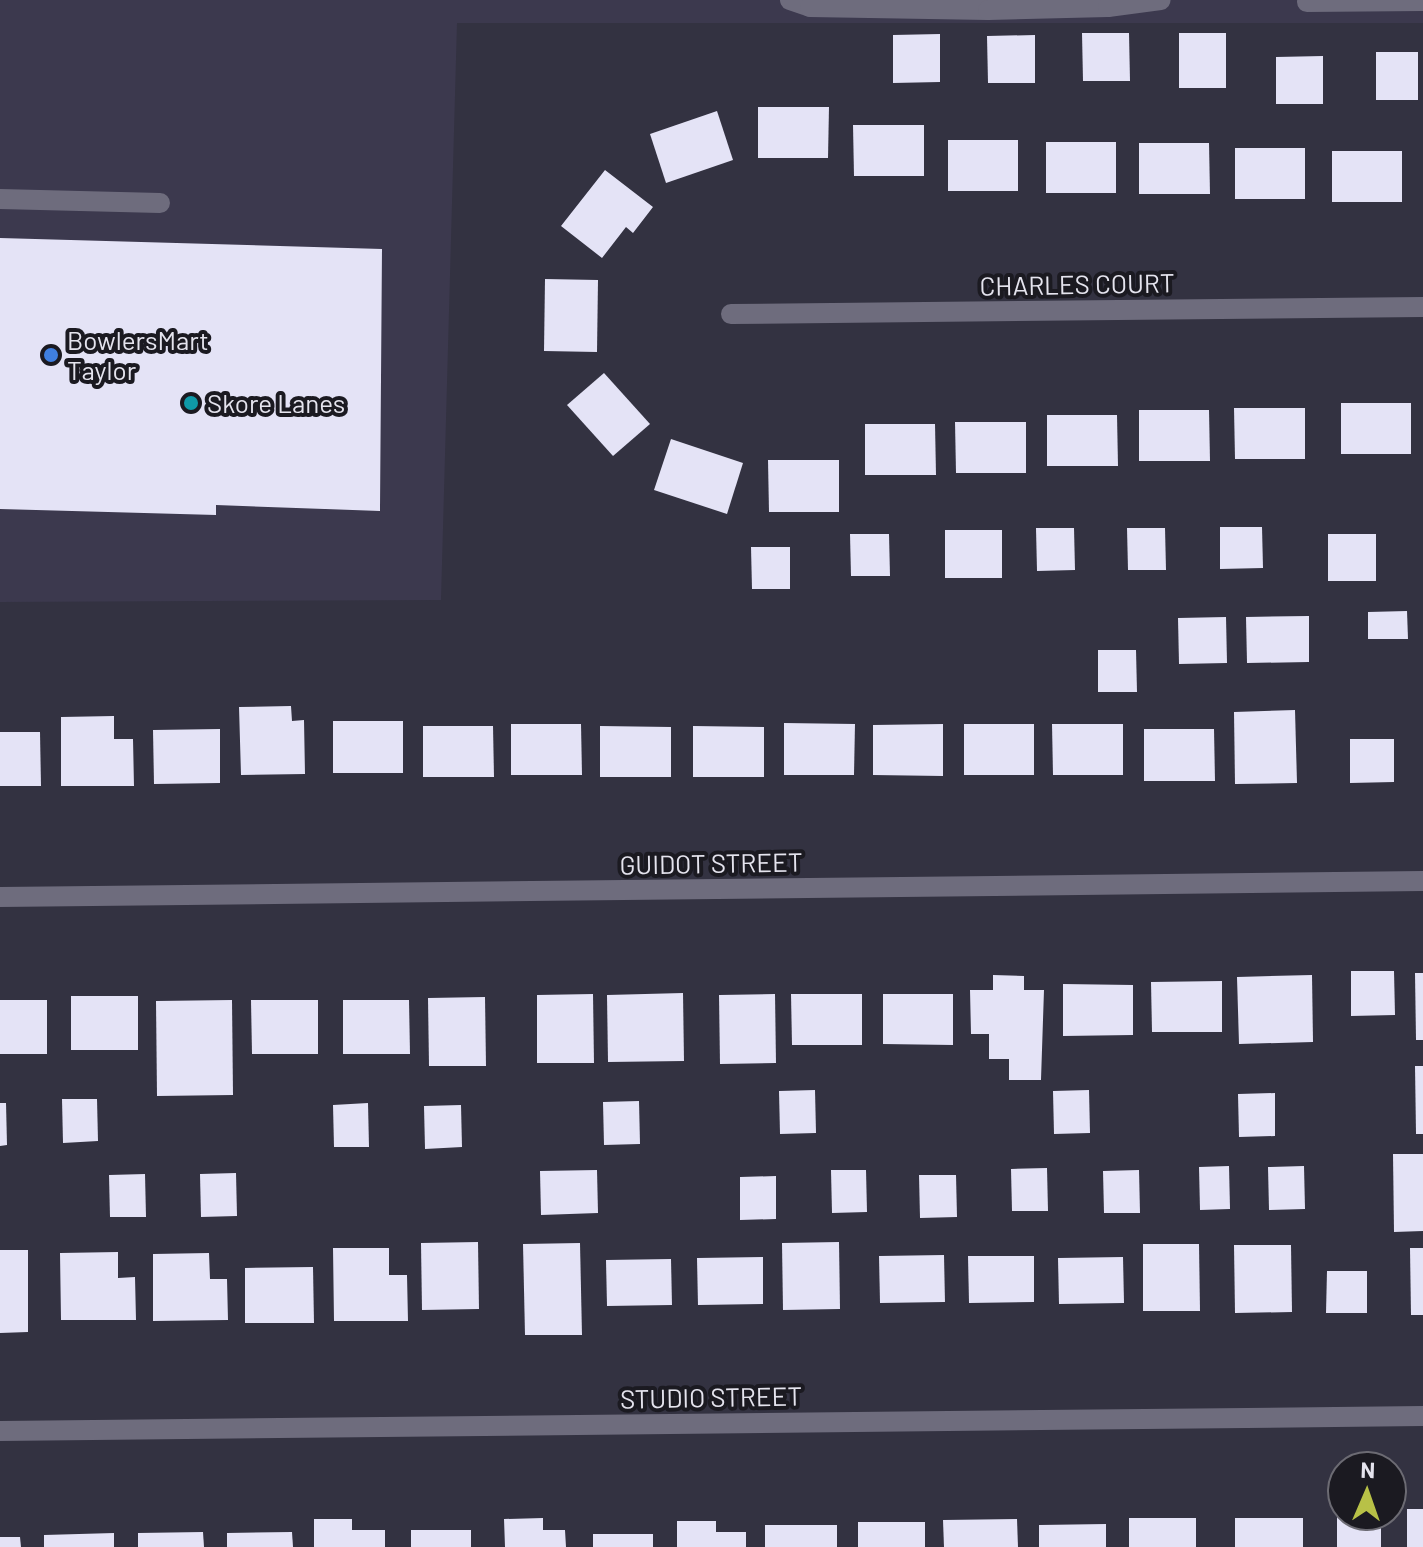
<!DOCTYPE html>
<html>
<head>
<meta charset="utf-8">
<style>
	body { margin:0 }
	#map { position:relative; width:1423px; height:1547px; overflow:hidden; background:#333241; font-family:Barlow,sans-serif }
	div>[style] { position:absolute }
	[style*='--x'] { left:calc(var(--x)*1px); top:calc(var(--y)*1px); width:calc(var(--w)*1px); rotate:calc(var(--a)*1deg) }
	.built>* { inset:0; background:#3c394e }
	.building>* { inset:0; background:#e4e3f6 }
	.minor>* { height:20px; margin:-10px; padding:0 10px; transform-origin:10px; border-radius:10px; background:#6e6c7d }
	.dots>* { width:22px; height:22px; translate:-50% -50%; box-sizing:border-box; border:4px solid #1b1a21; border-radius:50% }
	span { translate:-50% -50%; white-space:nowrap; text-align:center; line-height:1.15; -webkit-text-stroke:8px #1b1a21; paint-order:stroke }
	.street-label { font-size:26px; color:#e5e4ee }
	.poi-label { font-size:26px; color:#e5e4ee }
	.left { translate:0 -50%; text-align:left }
	.north { position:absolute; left:1327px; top:1451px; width:80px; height:80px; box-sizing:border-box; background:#1b1a21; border:2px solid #6c6b73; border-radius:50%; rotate:2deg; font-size:22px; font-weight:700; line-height:32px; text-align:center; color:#e5e4ee }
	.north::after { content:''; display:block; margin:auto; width:28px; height:36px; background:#b8c147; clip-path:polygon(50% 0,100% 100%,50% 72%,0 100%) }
</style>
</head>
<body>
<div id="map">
	<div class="built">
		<i style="clip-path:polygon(0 0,1423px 0,1423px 23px,457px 23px,441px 600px,0 602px)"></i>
	</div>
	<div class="building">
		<i style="clip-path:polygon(1082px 33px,1129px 33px,1130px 81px,1083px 81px)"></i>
		<i style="clip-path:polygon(1179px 33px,1226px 33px,1226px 88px,1179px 88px)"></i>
		<i style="clip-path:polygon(940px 34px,940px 82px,893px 83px,893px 35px)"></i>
		<i style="clip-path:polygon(1035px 35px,1035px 83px,988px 83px,987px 36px)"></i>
		<i style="clip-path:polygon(1376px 52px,1418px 52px,1418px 100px,1376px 100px)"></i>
		<i style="clip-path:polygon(1323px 56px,1323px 104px,1276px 104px,1276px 57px)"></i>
		<i style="clip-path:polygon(758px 107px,829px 107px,828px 158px,758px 158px)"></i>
		<i style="clip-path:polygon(717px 111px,733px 160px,666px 183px,650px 134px)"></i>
		<i style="clip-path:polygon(853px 125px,924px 125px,924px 176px,854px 176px)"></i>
		<i style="clip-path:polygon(948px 140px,1018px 140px,1018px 191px,948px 191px)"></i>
		<i style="clip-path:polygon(1046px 142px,1116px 142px,1116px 193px,1046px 193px)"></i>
		<i style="clip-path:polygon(1139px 143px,1209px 143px,1210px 194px,1139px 194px)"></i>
		<i style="clip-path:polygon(1235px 148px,1305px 148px,1305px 199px,1235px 199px)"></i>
		<i style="clip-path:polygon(1332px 151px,1402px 151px,1402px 202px,1332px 202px)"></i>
		<i style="clip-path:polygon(605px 170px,653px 207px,633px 233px,626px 227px,602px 258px,561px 226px)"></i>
		<i style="clip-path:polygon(0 238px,382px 249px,380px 511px,216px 505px,216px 515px,0 509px)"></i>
		<i style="clip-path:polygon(545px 279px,598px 280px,597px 352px,544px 351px)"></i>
		<i style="clip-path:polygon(604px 373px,650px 424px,613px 456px,567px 405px)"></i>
		<i style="clip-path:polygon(1341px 403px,1411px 403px,1411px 454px,1341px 454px)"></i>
		<i style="clip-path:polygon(1234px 408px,1305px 408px,1305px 459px,1235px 459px)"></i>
		<i style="clip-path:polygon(1139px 410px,1209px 410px,1210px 461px,1139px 461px)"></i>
		<i style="clip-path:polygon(1047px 415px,1117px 415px,1118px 466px,1047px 466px)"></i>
		<i style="clip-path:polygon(955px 422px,1026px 422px,1026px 473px,956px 473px)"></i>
		<i style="clip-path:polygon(865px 424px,935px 424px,936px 475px,865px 475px)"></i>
		<i style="clip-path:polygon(671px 439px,743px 463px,727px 514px,654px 490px)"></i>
		<i style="clip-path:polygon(768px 460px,839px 460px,839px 512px,769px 512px)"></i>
		<i style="clip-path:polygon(1220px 527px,1262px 527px,1263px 568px,1220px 569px)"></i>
		<i style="clip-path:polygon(1036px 528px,1074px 528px,1075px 570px,1037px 571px)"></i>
		<i style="clip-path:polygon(1127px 528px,1165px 528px,1166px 570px,1128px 570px)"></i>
		<i style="clip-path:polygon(945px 530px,1002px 530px,1002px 578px,945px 578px)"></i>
		<i style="clip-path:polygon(850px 534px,889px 534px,890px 576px,851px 576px)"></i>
		<i style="clip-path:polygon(1328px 534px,1376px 534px,1376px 581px,1328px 581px)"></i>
		<i style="clip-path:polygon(751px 547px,790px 547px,790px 589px,752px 589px)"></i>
		<i style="clip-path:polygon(1407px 611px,1408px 639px,1368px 639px,1368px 612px)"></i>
		<i style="clip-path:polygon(1309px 616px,1309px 662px,1247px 663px,1246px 617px)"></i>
		<i style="clip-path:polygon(1226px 617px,1227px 663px,1179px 664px,1178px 618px)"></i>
		<i style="clip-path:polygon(1098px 650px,1136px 650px,1137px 692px,1098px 692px)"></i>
		<i style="clip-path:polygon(291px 706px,292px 721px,304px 720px,305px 774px,241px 775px,239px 707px)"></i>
		<i style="clip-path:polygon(1295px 710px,1297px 783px,1235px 784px,1234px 712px)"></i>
		<i style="clip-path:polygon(114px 716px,114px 739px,133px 739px,134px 786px,61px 786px,61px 717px)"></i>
		<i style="clip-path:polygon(333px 721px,403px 721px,403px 773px,333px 773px)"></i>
		<i style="clip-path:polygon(784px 723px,855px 724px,854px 775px,784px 775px)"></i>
		<i style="clip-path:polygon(511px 724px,581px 724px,582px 775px,511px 775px)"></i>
		<i style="clip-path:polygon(943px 724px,943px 776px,873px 775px,873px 725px)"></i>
		<i style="clip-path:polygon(964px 724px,1034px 724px,1034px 775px,964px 775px)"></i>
		<i style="clip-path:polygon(1052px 724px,1123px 724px,1123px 775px,1053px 775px)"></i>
		<i style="clip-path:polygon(423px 726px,493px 726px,494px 777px,423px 777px)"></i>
		<i style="clip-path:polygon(600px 726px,671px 727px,671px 777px,600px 777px)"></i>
		<i style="clip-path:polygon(693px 726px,764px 727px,764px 777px,693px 777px)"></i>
		<i style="clip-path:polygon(220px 729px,220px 783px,154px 784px,153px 730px)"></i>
		<i style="clip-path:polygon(1144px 729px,1214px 729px,1215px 781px,1144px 781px)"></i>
		<i style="clip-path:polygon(0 732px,40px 732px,41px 786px,0 786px)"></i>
		<i style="clip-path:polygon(1350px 739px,1394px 739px,1394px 782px,1350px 783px)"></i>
		<i style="clip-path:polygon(1351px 971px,1394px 971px,1395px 1015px,1351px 1016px)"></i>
		<i style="clip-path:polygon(1415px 973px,1423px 973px,1423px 1040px,1416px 1040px)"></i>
		<i style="clip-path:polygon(993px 975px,1024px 976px,1024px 990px,1044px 990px,1041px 1080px,1009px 1080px,1009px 1059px,989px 1059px,989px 1034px,971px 1034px,970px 990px,993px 990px)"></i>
		<i style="clip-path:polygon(1312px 975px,1313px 1042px,1239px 1044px,1237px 977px)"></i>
		<i style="clip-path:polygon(1222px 981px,1222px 1032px,1152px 1032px,1151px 982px)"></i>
		<i style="clip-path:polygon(1063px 984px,1133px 985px,1133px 1035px,1063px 1036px)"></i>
		<i style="clip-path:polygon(683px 993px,684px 1061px,608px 1062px,607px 995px)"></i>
		<i style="clip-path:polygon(593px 994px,594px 1063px,537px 1063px,537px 995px)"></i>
		<i style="clip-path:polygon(775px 994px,776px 1063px,720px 1064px,719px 995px)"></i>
		<i style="clip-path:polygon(791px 994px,862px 994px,862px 1045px,792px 1045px)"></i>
		<i style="clip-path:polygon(883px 994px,953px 994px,953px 1045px,883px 1044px)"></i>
		<i style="clip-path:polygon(71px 996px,138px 996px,138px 1050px,71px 1050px)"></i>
		<i style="clip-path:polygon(485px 997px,486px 1066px,429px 1066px,428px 998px)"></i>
		<i style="clip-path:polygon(0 1000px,47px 1000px,47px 1054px,0 1054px)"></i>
		<i style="clip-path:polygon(232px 1000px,233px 1095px,157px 1096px,156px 1001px)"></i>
		<i style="clip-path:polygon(251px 1000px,318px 1000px,318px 1054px,252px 1054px)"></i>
		<i style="clip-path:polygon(343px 1000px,409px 1000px,410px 1054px,343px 1054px)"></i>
		<i style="clip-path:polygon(1415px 1066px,1423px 1066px,1423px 1134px,1416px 1134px)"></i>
		<i style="clip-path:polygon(815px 1090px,816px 1133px,780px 1134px,779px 1091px)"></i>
		<i style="clip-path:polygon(1089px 1090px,1090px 1133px,1054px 1134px,1053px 1091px)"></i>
		<i style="clip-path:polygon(1275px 1093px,1275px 1136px,1239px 1137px,1238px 1094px)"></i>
		<i style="clip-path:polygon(62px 1099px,97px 1099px,98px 1141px,63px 1143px)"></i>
		<i style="clip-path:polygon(639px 1101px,640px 1144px,604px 1145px,603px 1102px)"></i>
		<i style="clip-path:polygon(0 1103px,6px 1103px,7px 1145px,0 1146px)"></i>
		<i style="clip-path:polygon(368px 1103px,369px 1147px,334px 1147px,333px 1105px)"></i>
		<i style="clip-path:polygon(461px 1105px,462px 1147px,425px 1149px,424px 1106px)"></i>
		<i style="clip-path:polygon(1393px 1154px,1423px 1154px,1423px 1231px,1394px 1232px)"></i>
		<i style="clip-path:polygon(1229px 1166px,1230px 1209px,1200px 1210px,1199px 1167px)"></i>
		<i style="clip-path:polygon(1304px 1166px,1305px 1209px,1269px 1210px,1268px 1167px)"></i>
		<i style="clip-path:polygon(1047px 1168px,1048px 1211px,1012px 1211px,1011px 1169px)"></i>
		<i style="clip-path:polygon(597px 1170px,598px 1213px,541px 1215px,540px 1171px)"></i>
		<i style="clip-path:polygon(831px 1170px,866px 1170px,867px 1212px,832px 1213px)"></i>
		<i style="clip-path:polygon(1139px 1170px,1140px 1213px,1104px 1213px,1103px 1171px)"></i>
		<i style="clip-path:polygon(236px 1173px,237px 1216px,201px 1217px,200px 1174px)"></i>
		<i style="clip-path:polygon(145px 1174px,146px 1217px,110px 1217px,109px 1175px)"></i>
		<i style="clip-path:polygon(919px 1175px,956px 1175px,957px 1217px,920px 1218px)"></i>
		<i style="clip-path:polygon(776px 1176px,776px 1219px,740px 1220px,740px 1177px)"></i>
		<i style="clip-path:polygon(478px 1242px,479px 1309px,422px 1310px,421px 1243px)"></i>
		<i style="clip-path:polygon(839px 1242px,840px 1309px,783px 1310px,782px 1243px)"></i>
		<i style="clip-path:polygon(580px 1243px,582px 1335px,525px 1335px,523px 1244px)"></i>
		<i style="clip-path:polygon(1143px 1244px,1199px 1244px,1200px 1311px,1143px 1311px)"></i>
		<i style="clip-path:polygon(1234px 1245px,1291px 1245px,1292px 1312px,1235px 1313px)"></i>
		<i style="clip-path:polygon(333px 1248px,389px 1248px,389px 1275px,407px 1275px,408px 1321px,334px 1321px)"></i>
		<i style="clip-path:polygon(1410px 1248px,1423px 1248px,1423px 1315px,1411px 1315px)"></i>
		<i style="clip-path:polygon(0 1250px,28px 1250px,28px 1332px,0 1333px)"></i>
		<i style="clip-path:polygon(118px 1252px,118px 1278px,135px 1277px,136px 1320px,61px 1320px,60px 1253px)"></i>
		<i style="clip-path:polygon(209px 1253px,210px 1279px,227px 1279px,228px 1320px,153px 1321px,153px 1254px)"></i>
		<i style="clip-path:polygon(944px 1255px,945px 1302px,880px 1303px,879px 1256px)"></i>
		<i style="clip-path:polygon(968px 1256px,1034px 1256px,1034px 1302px,969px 1303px)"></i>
		<i style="clip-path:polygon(763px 1257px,763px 1304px,698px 1305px,697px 1258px)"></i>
		<i style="clip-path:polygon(1123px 1257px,1124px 1303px,1059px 1304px,1058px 1258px)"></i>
		<i style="clip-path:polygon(671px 1259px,672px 1305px,607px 1306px,606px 1260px)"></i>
		<i style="clip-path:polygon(313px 1267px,314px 1323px,245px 1323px,245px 1268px)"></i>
		<i style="clip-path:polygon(1327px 1271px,1367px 1271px,1367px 1313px,1326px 1313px)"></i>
		<i style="clip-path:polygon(1337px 1508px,1343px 1508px,1343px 1515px,1381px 1515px,1381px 1547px,1337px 1547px)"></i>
		<i style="clip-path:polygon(1407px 1509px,1423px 1509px,1423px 1547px,1407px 1547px)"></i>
		<i style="clip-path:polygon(543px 1518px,543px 1530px,565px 1530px,566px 1547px,505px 1547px,504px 1519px)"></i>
		<i style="clip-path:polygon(1129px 1518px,1196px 1518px,1196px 1547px,1129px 1547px)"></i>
		<i style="clip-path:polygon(1235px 1518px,1303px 1518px,1303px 1547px,1235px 1547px)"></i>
		<i style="clip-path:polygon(314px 1519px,352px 1519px,352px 1530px,385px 1530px,385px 1547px,314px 1547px)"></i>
		<i style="clip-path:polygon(1017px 1519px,1018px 1547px,944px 1547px,943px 1520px)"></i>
		<i style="clip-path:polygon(677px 1521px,716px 1521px,716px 1532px,746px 1532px,746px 1547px,677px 1547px)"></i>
		<i style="clip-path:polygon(858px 1522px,925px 1522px,925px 1547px,858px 1547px)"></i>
		<i style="clip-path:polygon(1106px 1524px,1106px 1547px,1039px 1547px,1039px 1525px)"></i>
		<i style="clip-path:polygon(765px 1525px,837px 1525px,837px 1547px,765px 1547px)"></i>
		<i style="clip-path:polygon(411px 1530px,471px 1530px,471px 1547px,411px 1547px)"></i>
		<i style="clip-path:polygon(203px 1532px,204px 1547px,138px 1547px,138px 1533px)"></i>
		<i style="clip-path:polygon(292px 1532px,293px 1547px,227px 1547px,227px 1533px)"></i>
		<i style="clip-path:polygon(114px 1533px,114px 1547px,44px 1547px,44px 1535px)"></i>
		<i style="clip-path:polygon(593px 1534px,653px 1534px,653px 1547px,593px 1547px)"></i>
		<i style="clip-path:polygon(0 1537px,20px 1537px,21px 1547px,0 1547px)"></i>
	</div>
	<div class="minor">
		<i style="--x:790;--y:0;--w:21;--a:19"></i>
		<i style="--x:810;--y:7;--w:178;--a:1"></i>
		<i style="--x:988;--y:10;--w:120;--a:-1.4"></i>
		<i style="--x:1108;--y:7;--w:53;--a:-7.5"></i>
		<i style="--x:1307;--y:2;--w:116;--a:-0.5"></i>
		<i style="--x:0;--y:199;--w:160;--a:1.4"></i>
		<i style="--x:731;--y:314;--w:692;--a:-0.58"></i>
		<i style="--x:0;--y:897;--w:1423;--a:-0.64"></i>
		<i style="--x:0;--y:1431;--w:1423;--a:-0.6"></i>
	</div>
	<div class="dots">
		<i style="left:51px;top:355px;background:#3f7fe0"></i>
		<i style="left:191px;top:403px;background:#0f9aa8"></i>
	</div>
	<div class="street-label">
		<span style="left:1077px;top:284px;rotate:-1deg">CHARLES COURT</span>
		<span style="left:711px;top:863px;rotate:-1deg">GUIDOT STREET</span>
		<span style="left:711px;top:1397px;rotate:-1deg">STUDIO STREET</span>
	</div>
	<div class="poi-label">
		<span class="left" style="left:67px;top:355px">BowlersMart<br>Taylor</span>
		<span class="left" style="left:207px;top:403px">Skore Lanes</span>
	</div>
	<div class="north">N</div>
</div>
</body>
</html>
